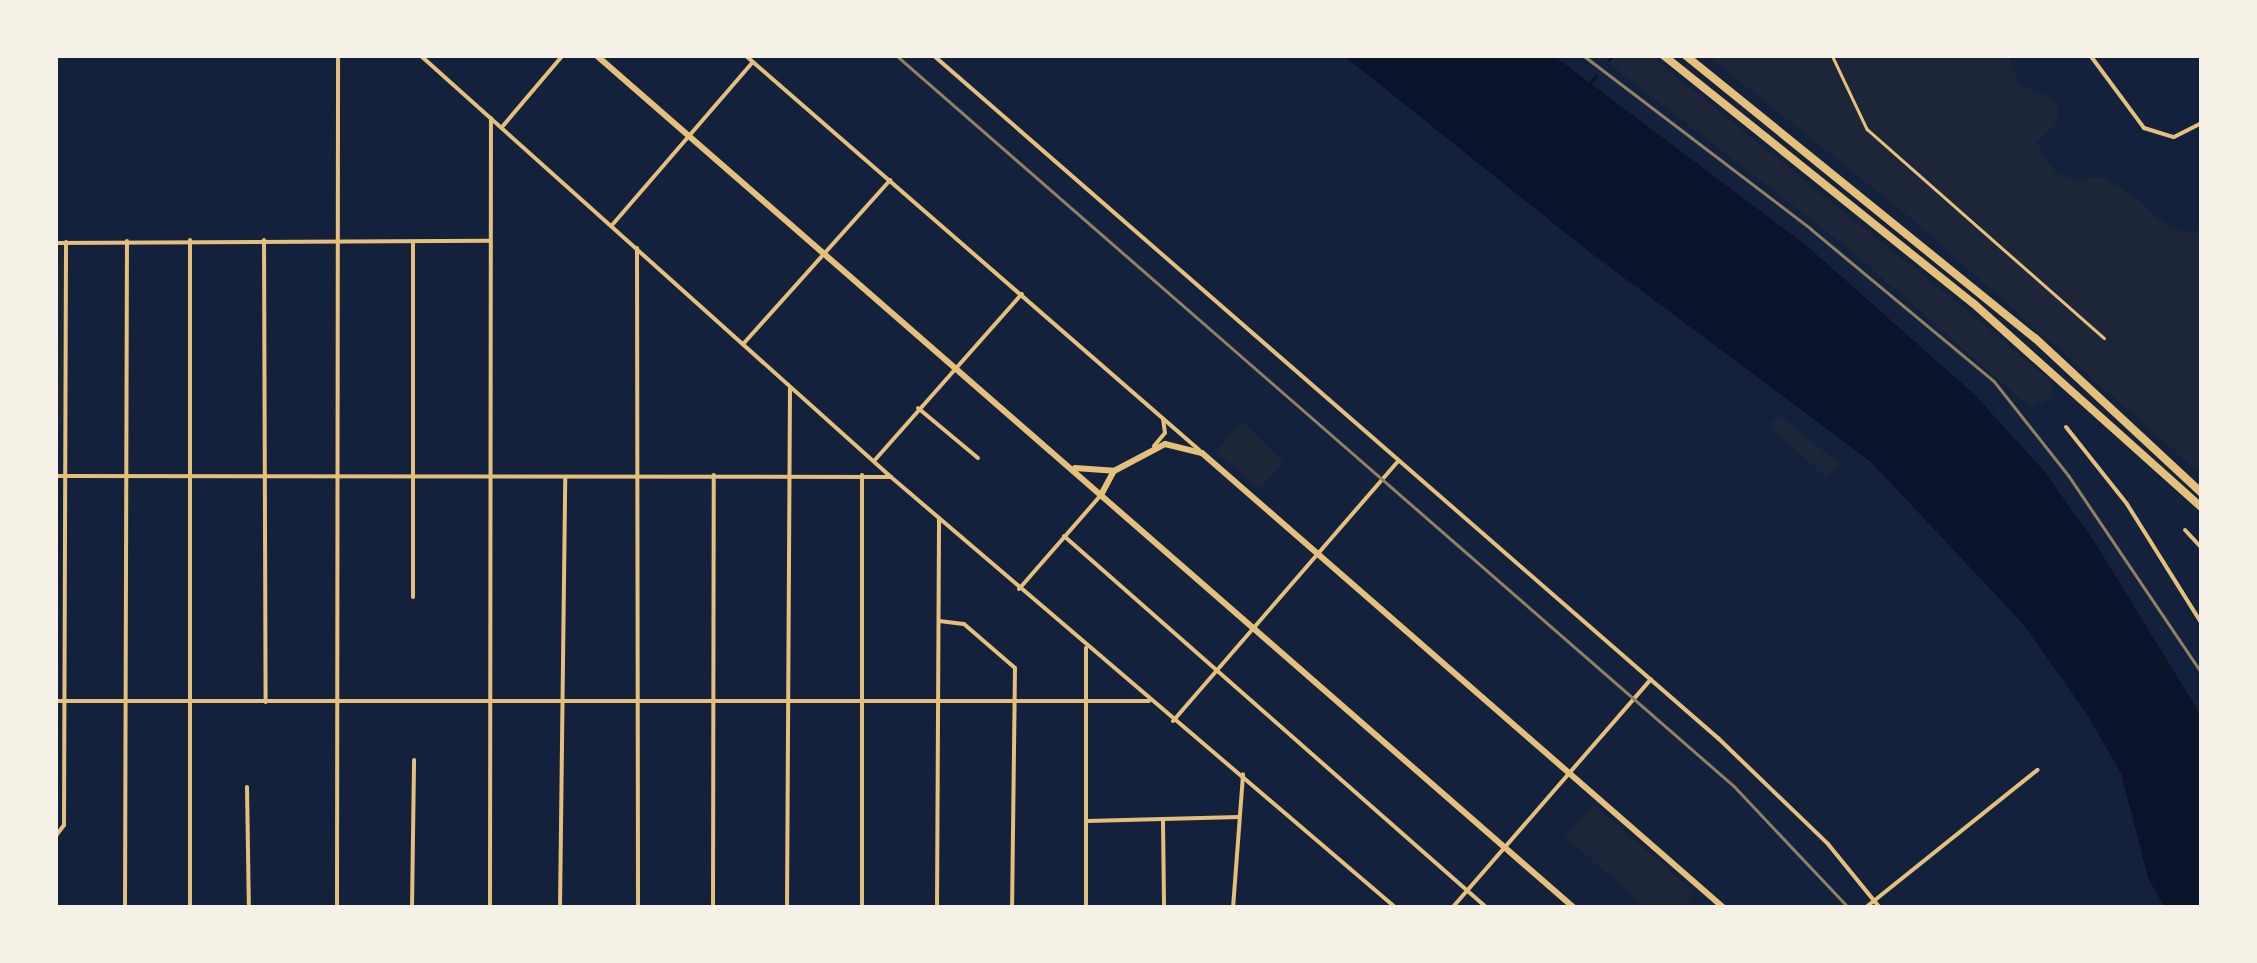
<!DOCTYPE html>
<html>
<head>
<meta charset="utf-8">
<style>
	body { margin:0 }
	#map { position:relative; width:2257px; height:963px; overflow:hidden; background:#14213d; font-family:Poppins,sans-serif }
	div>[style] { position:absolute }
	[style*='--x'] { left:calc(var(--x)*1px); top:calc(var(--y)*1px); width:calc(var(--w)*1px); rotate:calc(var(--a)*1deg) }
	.green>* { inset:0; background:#1d2539 }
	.water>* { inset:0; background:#0b132b }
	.stream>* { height:2.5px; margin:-1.25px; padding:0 1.25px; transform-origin:1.25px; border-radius:1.25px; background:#0b132b }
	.service>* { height:2.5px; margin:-1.25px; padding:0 1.25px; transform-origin:1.25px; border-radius:1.25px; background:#e5c07b }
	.minor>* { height:4px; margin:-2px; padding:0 2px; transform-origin:2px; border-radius:2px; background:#e5c07b }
	.secondary>* { height:6px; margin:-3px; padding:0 3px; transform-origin:3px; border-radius:3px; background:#e5c07b }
	.motorway>* { height:8px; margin:-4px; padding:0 4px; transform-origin:4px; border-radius:4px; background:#e5c07b }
	.rail>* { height:2.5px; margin:-1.25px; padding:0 1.25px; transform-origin:1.25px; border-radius:1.25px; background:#918062 }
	span { translate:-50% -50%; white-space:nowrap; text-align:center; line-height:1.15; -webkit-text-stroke:8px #f6f1e7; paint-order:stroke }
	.frame { position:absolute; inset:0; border:58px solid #f6f1e7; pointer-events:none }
</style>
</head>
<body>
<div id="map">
	<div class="green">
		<i style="clip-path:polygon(1598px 55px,1649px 55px,1976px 318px,2051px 382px,2053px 397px,2031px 408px,1848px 248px)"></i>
		<i style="clip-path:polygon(1707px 55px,2007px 55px,2020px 85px,2052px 98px,2059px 110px,2055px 126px,2036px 142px,2056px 173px,2076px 180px,2102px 177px,2138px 198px,2155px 217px,2179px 231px,2202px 232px,2202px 475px,1908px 216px)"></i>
		<i style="clip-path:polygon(66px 242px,66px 426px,55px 425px,55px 243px)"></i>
		<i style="clip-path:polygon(1778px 415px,1840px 464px,1827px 478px,1769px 427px)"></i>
		<i style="clip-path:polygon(1242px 421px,1284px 462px,1260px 489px,1216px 452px)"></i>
		<i style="clip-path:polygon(1593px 804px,1695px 893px,1682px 908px,1647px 908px,1565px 837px)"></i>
	</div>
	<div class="water">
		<i style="clip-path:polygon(1343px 55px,1553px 55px,1806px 245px,1975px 395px,2044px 471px,2094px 541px,2202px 717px,2202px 908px,2165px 908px,2148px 878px,2121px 773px,2086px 713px,2024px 625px,1871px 462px,1588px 251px)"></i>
	</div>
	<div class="stream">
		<i style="--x:1609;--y:60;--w:6;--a:-51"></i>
		<i style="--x:1587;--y:87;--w:14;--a:-51"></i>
	</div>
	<div class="service">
		<i style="--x:1832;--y:55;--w:82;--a:64.7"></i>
		<i style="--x:1867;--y:129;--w:316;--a:41.4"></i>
	</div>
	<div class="minor">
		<i style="--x:420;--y:55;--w:632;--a:41.86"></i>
		<i style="--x:891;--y:477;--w:664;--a:40.48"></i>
		<i style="--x:745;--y:55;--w:602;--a:41.02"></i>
		<i style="--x:933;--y:55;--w:1041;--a:41.03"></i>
		<i style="--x:1718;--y:738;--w:153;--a:43.9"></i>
		<i style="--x:1828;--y:844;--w:82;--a:50.9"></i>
		<i style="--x:2090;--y:55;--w:91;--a:53.5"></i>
		<i style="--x:2144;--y:128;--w:31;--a:17"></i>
		<i style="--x:2174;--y:137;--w:31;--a:-27"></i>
		<i style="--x:502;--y:127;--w:94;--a:-49.7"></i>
		<i style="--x:613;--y:224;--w:214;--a:-49.2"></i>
		<i style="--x:190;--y:240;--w:668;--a:90"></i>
		<i style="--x:264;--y:240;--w:462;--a:89.8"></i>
		<i style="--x:413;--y:242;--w:355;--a:90"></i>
		<i style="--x:55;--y:243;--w:434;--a:-0.3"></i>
		<i style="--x:637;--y:248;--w:660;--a:89.91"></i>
		<i style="--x:744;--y:343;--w:219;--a:-48.1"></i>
		<i style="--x:918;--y:408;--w:78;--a:39.8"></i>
		<i style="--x:2066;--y:427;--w:98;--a:51.6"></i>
		<i style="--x:2127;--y:504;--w:142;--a:58"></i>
		<i style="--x:1154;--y:446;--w:17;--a:-50"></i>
		<i style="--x:1165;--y:433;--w:14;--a:-98"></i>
		<i style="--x:874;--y:461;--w:223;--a:-48.5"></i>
		<i style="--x:862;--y:475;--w:433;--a:90"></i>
		<i style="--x:55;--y:476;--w:836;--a:0.07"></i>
		<i style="--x:2185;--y:530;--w:25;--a:47"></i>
		<i style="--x:1064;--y:536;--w:563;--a:41.33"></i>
		<i style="--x:1019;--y:589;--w:125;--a:-48.9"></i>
		<i style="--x:939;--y:621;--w:25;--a:7"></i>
		<i style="--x:964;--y:624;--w:67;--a:40.8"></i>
		<i style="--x:1015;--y:668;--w:240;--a:90.7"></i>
		<i style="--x:1086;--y:648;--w:260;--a:90"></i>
		<i style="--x:55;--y:701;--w:1094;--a:0"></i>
		<i style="--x:1173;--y:721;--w:344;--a:-49.1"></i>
		<i style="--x:247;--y:787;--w:121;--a:89.1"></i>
		<i style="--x:1087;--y:821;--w:152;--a:-1.5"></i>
		<i style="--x:1163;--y:821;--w:87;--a:89.3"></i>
		<i style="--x:55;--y:837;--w:15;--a:-53"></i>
		<i style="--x:64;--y:825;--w:583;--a:-89.8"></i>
		<i style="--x:125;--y:908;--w:667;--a:-89.83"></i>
		<i style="--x:337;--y:908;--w:853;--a:-89.93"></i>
		<i style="--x:412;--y:908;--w:148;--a:-89.2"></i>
		<i style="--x:490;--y:908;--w:790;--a:-89.93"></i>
		<i style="--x:560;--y:908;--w:430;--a:-89.3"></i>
		<i style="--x:713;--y:908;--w:433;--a:-89.9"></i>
		<i style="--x:787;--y:908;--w:520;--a:-89.67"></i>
		<i style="--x:937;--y:908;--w:390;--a:-89.7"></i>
		<i style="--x:1233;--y:908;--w:134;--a:-85.7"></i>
		<i style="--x:1452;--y:908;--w:303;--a:-49"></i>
		<i style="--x:1865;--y:908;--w:221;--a:-38.7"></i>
	</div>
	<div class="secondary">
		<i style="--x:596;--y:55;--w:1298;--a:41.09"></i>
		<i style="--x:1075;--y:468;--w:39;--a:4"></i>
		<i style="--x:1114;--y:471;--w:58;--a:-27.9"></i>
		<i style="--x:1165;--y:444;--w:38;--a:14"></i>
		<i style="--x:1202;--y:453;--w:692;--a:41.08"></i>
		<i style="--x:1101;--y:495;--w:26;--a:-62"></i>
	</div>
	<div class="motorway">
		<i style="--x:1663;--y:55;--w:397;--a:38.7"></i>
		<i style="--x:1973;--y:303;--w:307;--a:41.8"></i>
		<i style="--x:1685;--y:55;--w:450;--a:39"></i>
		<i style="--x:2035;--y:338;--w:228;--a:42.9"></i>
	</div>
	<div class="rail">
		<i style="--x:896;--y:55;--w:1113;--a:41.1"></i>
		<i style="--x:1735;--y:787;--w:166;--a:46.7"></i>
		<i style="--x:1583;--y:55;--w:287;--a:37.3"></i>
		<i style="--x:1811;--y:229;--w:238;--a:39.7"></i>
		<i style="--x:1994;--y:381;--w:121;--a:51.7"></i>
		<i style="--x:2069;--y:476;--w:238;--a:56"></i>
	</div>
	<div class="frame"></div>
</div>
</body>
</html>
